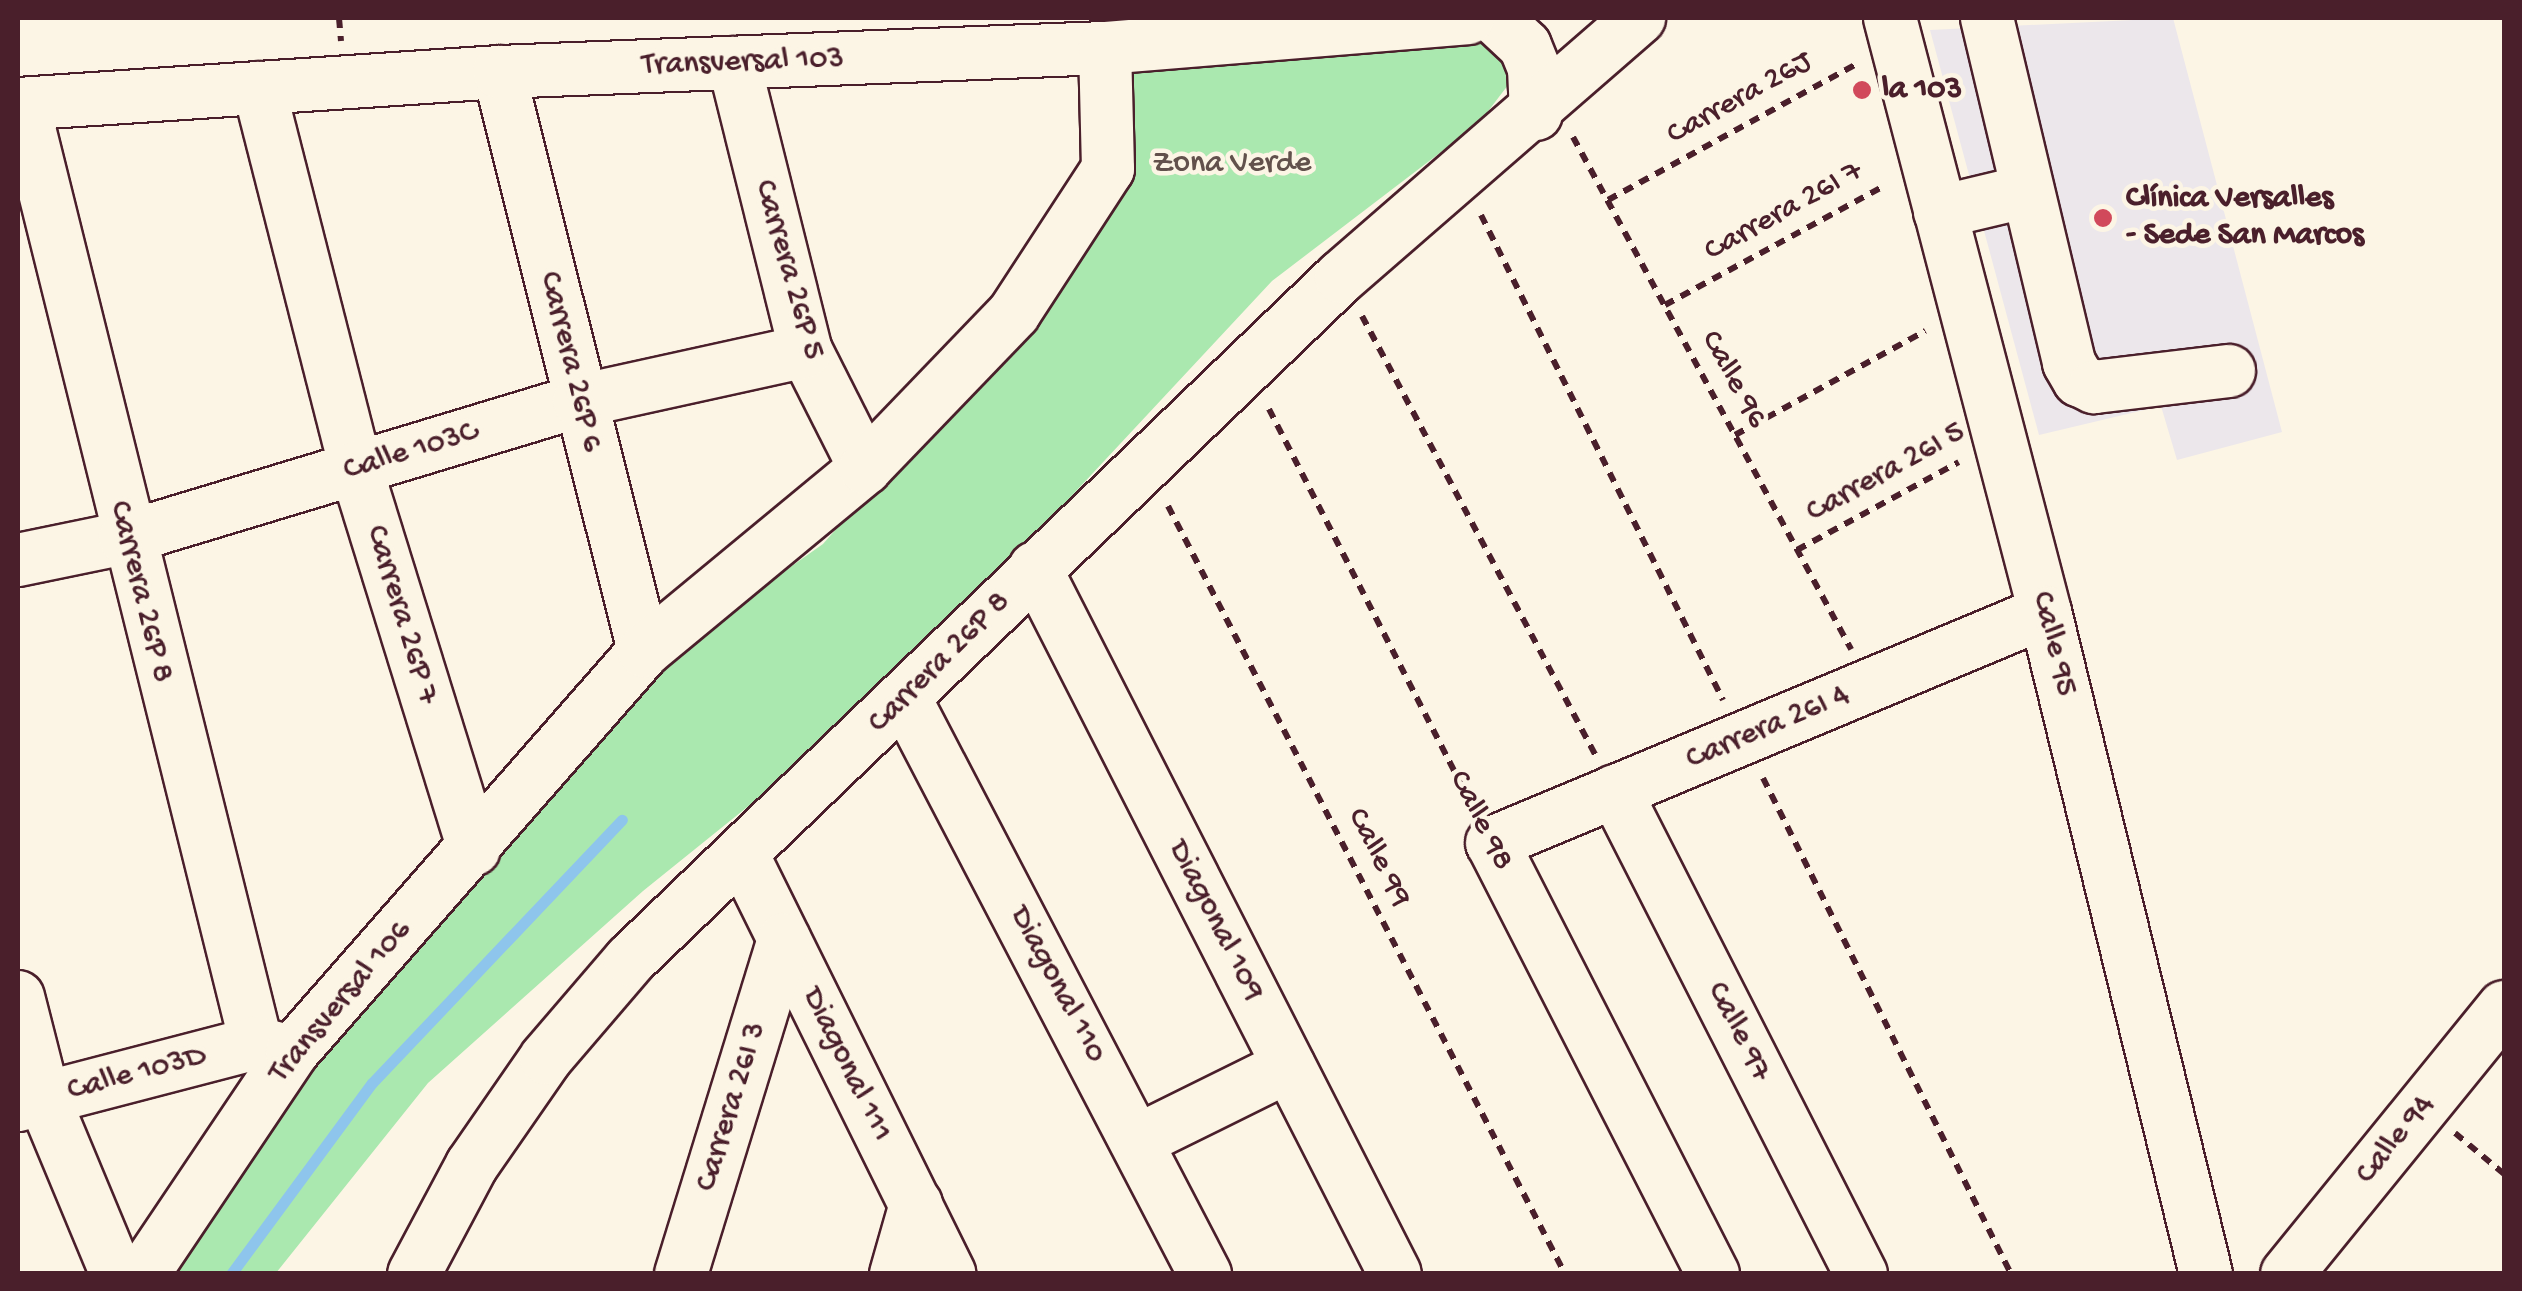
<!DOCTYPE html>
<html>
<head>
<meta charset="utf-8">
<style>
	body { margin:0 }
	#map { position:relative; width:2522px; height:1291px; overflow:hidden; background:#fcf5e5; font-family:"Gochi Hand",sans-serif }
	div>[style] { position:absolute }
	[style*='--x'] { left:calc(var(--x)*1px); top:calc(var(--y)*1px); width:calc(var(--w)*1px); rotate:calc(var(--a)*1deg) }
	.built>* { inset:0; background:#ece7eb }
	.green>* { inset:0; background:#aae8af }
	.stream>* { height:11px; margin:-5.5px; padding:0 5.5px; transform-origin:5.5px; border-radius:5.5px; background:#8ec5ec }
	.path>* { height:6px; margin-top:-3px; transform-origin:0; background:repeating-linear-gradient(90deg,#4a1f2b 0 10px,transparent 0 18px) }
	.roads { filter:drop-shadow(2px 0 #4a1f2b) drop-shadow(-2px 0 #4a1f2b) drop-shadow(0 2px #4a1f2b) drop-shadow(0 -2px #4a1f2b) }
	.minor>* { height:52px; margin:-26px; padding:0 26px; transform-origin:26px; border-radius:26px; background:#fcf5e5 }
	.dots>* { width:28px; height:28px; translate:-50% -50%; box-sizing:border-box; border:5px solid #fcf5e5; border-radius:50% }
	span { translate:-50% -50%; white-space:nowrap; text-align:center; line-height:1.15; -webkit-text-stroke:9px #fcf5e5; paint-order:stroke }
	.street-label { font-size:32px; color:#4a1f2b }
	.poi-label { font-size:32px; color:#4a1f2b; font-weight:700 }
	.left { translate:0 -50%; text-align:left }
	.park-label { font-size:32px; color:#62514c }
	.frame { position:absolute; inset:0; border:20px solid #4a1f2b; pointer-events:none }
</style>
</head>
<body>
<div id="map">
	<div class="built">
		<i style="clip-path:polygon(2173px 18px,2282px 432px,2177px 460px,2161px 406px,2039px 435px,1930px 30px)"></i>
	</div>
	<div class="green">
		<i style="clip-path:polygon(1486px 25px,1515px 76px,1479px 123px,1272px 281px,1037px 533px,772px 787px,643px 891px,428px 1083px,276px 1273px,157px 1274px,302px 1057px,656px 662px,823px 544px,1024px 315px,1114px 172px,1111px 55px)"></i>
	</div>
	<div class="stream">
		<i style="--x:231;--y:1274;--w:237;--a:-53.6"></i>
		<i style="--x:372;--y:1083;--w:363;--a:-46.5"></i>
	</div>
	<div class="path">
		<i style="--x:339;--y:18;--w:23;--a:85"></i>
		<i style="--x:1573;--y:137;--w:583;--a:61.5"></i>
		<i style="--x:1608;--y:200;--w:281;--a:-28.7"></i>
		<i style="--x:1481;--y:215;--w:542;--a:63.48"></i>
		<i style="--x:1665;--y:305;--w:251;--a:-28.5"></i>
		<i style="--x:1362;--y:316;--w:497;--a:62"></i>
		<i style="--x:1269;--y:409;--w:447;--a:62.9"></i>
		<i style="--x:1735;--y:435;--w:217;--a:-28.7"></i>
		<i style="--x:1168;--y:506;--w:865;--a:62.66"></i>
		<i style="--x:1797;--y:550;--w:184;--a:-28.5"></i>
		<i style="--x:1763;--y:778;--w:555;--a:63.43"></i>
		<i style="--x:2455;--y:1133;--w:64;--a:39.9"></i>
	</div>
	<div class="roads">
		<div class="minor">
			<i style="--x:1495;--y:18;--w:41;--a:43"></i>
			<i style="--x:1525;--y:46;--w:24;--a:68"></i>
			<i style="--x:1534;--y:68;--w:46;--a:87.5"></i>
			<i style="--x:1890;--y:18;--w:614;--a:75.38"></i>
			<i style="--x:2045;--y:612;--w:681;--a:76.33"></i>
			<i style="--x:1987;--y:18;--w:355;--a:76.6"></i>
			<i style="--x:2069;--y:363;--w:20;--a:60"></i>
			<i style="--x:2079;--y:380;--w:17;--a:25"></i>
			<i style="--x:2094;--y:387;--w:136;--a:-6.8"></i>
			<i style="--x:734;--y:63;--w:297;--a:76"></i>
			<i style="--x:806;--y:351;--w:131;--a:63.2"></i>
			<i style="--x:499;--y:72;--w:597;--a:75.94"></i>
			<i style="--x:259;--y:88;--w:392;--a:75.7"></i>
			<i style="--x:356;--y:468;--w:399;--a:72.8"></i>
			<i style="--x:18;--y:104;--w:482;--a:-3.8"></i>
			<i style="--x:499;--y:72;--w:606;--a:-2.27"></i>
			<i style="--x:1105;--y:48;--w:364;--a:-4.7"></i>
			<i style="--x:23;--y:104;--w:967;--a:76.06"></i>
			<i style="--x:256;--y:1043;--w:37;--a:14"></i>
			<i style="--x:1940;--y:212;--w:90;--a:-13.4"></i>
			<i style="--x:18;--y:560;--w:109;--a:-11.6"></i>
			<i style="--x:125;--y:538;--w:474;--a:-16.8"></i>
			<i style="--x:579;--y:401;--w:232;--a:-12.4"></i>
			<i style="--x:1035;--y:568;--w:792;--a:62.98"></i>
			<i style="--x:905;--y:699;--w:649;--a:62.45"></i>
			<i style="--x:1615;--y:791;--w:542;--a:63.01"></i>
			<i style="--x:743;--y:856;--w:466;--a:63.7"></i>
			<i style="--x:18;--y:997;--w:105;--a:75.7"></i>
			<i style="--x:44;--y:1099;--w:190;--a:67.4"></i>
			<i style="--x:18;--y:1105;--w:246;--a:-14.6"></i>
			<i style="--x:1139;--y:1140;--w:167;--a:-26.3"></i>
			<i style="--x:143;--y:1274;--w:267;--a:-56.1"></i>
			<i style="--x:292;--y:1052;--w:534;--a:-48.72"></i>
			<i style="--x:644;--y:651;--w:287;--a:-39.6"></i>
			<i style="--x:865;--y:468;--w:215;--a:-46.1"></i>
			<i style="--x:1014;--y:313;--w:172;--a:-56.9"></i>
			<i style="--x:1108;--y:169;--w:121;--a:-91.4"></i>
			<i style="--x:414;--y:1274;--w:123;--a:-62"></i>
			<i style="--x:472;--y:1165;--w:130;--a:-55.3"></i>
			<i style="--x:546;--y:1058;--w:129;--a:-49.4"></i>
			<i style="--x:630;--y:960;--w:986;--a:-43.85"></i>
			<i style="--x:1341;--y:277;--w:395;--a:-41"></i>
			<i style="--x:681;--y:1274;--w:350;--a:-72.9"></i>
			<i style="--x:896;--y:1274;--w:73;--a:-74.1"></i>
			<i style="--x:1713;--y:1274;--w:484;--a:-117.1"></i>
			<i style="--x:1492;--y:843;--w:599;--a:-22.67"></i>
			<i style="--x:2287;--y:1274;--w:344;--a:-50.9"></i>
		</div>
	</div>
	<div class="dots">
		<i style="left:1862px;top:90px;background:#d1495b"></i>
		<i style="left:2103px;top:218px;background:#d1495b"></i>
	</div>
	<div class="street-label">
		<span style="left:743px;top:63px;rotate:-2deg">Transversal 103</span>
		<span style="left:1740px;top:99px;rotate:-29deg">Carrera 26J</span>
		<span style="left:1784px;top:212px;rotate:-29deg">Carrera 26I 7</span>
		<span style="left:788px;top:270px;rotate:74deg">Carrera 26P 5</span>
		<span style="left:570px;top:362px;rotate:76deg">Carrera 26P 6</span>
		<span style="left:1733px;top:380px;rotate:61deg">Calle 96</span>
		<span style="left:411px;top:452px;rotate:-17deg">Calle 103C</span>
		<span style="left:1886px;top:473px;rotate:-29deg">Carrera 26I 5</span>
		<span style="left:140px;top:592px;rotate:76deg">Carrera 26P 8</span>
		<span style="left:401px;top:615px;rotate:73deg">Carrera 26P 7</span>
		<span style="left:2053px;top:644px;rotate:76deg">Calle 95</span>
		<span style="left:940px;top:663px;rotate:-45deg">Carrera 26P 8</span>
		<span style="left:1768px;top:728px;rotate:-23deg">Carrera 26I 4</span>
		<span style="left:1480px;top:821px;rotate:63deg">Calle 98</span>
		<span style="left:1378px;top:858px;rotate:63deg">Calle 99</span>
		<span style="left:1215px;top:921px;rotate:63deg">Diagonal 109</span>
		<span style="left:1057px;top:985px;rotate:62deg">Diagonal 110</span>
		<span style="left:341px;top:1002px;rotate:-50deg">Transversal 106</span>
		<span style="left:1738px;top:1032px;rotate:63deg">Calle 97</span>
		<span style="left:846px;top:1065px;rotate:64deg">Diagonal 111</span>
		<span style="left:137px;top:1074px;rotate:-15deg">Calle 103D</span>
		<span style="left:732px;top:1107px;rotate:-73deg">Carrera 26I 3</span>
		<span style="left:2396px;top:1140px;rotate:-51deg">Calle 94</span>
	</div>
	<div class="poi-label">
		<span class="left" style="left:1882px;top:90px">la 103</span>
		<span class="left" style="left:2126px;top:218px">Clínica Versalles<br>- Sede San Marcos</span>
	</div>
	<div class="park-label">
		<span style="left:1232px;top:164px">Zona Verde</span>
	</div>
	<div class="frame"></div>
</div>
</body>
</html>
